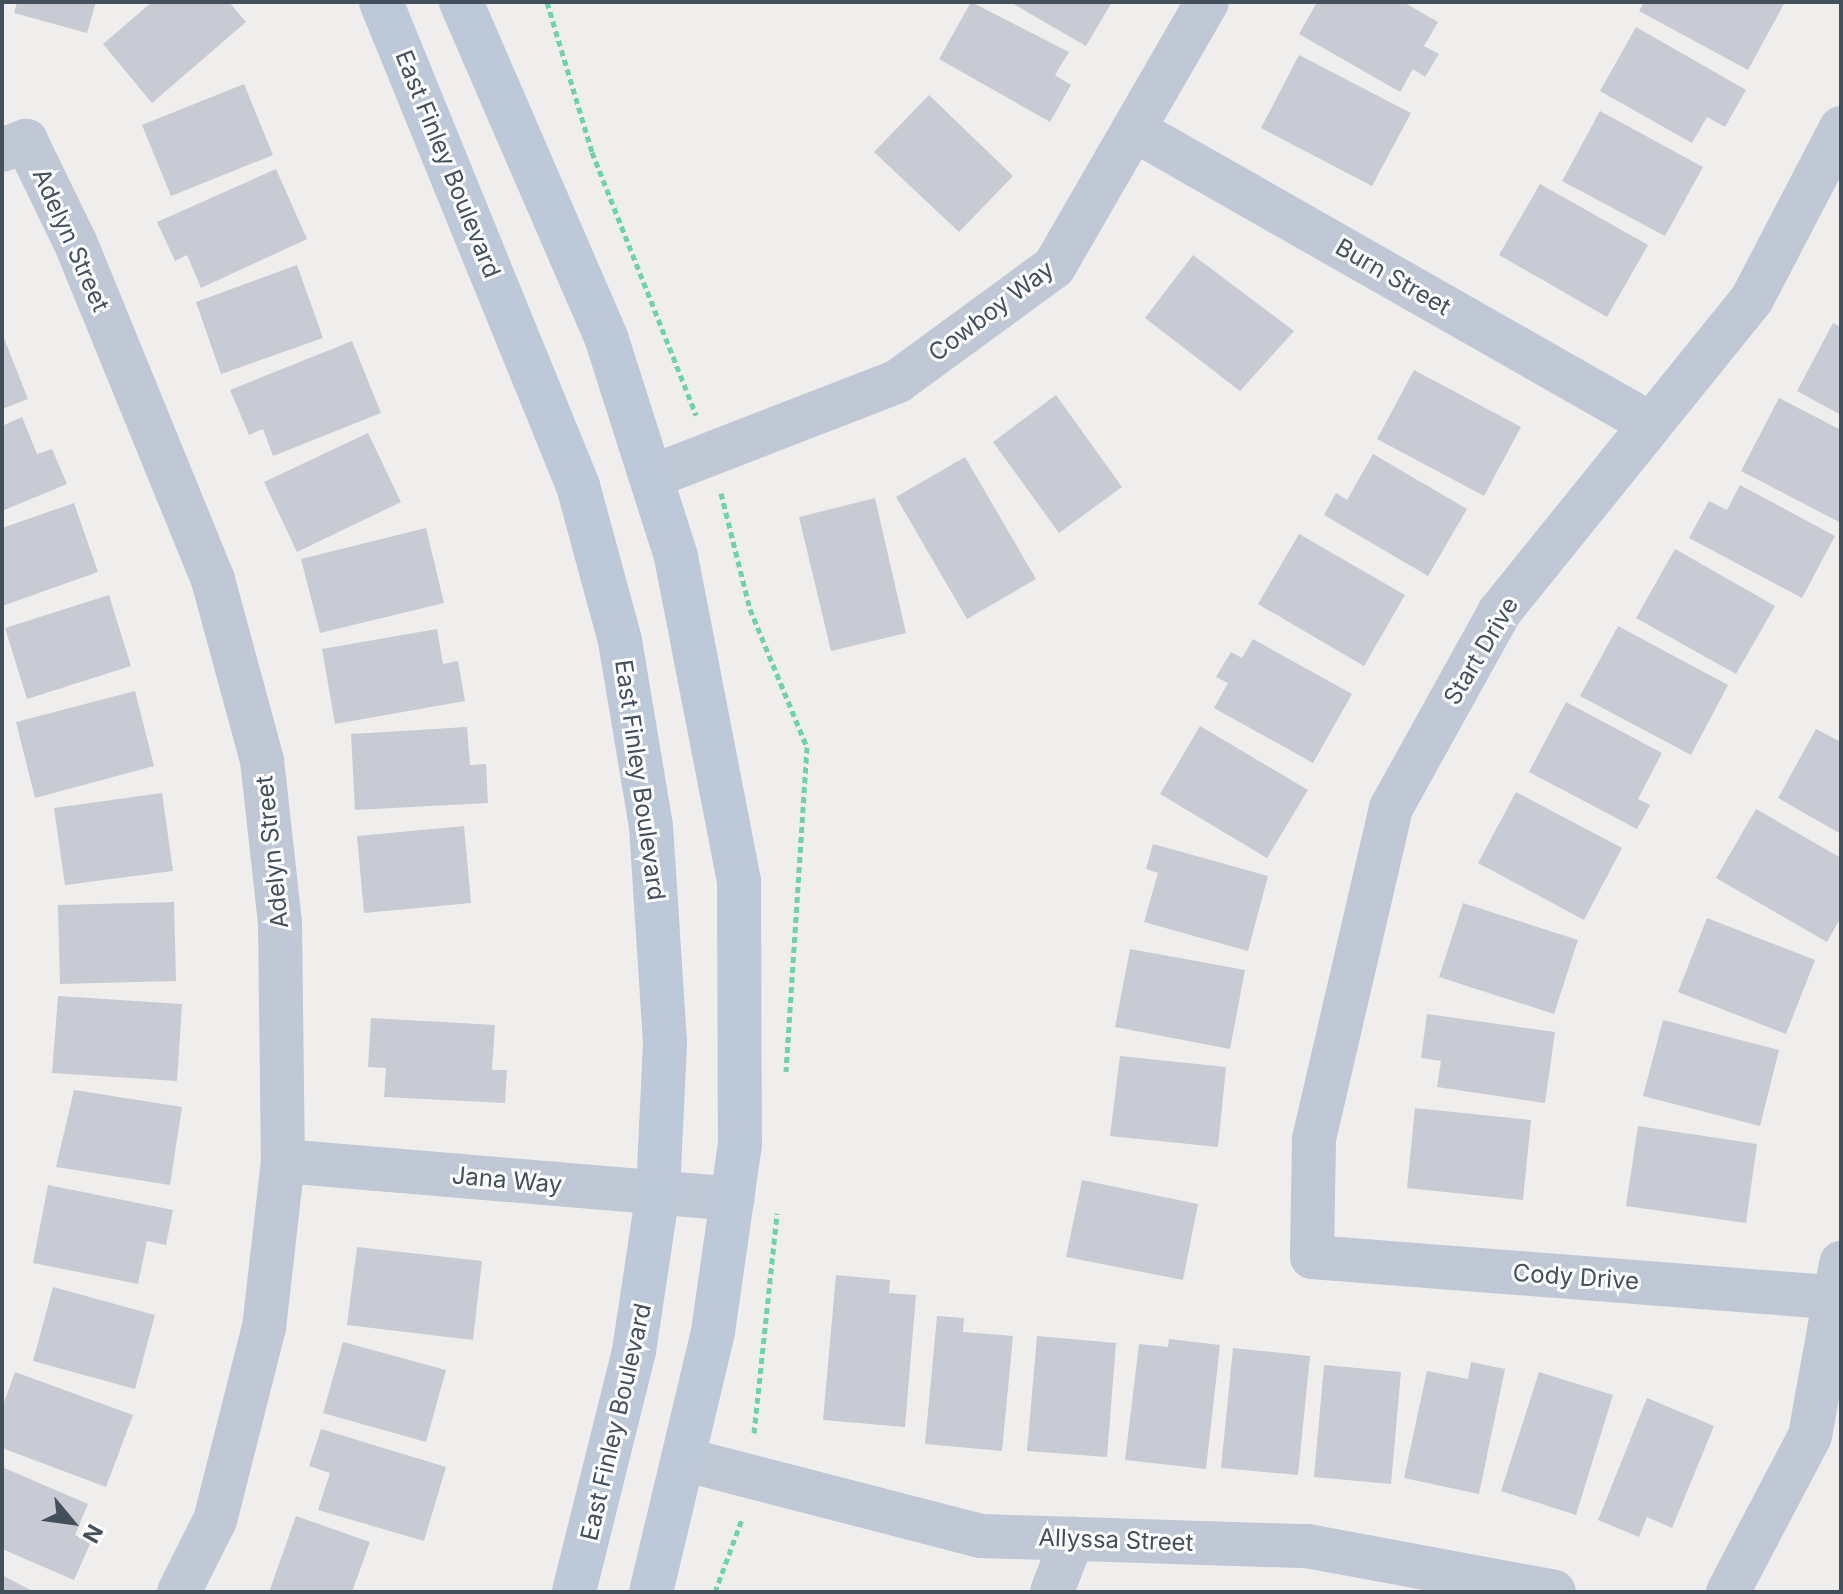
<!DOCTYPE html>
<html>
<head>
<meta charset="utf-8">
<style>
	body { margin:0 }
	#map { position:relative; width:1843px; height:1594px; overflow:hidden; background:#f0eded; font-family:Inter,sans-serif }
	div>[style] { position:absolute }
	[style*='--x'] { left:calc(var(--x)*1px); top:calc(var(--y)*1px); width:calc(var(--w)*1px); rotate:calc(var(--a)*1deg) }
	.building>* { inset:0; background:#c8cbd4 }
	.path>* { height:5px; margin-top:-2.5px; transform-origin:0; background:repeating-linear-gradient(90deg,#6bd4a8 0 6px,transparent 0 10px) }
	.street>* { height:44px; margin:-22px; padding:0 22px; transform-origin:22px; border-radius:22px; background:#bfc8d4 }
	.secondary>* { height:44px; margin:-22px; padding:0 22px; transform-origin:22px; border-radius:22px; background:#bdc8d8 }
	span { translate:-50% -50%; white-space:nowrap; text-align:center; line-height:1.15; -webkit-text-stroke:6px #fff; paint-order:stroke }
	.street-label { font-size:24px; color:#444f5c }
	.frame { position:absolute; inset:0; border:4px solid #444f5c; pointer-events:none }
	.north { position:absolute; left:32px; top:1482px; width:80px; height:80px; -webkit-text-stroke:6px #fff; paint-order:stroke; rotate:119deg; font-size:22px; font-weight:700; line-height:32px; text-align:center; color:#444f5c }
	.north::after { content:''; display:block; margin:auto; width:28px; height:36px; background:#444f5c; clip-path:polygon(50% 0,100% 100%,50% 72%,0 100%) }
</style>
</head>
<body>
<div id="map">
	<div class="building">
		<i style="clip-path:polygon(17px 2px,96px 2px,87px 33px,14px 13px)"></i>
		<i style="clip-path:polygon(152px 2px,229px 2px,246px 22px,152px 103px,103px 44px)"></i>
		<i style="clip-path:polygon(971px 2px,1069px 52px,1055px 75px,1071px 85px,1050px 122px,939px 59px)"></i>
		<i style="clip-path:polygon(1010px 2px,1112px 2px,1086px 46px)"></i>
		<i style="clip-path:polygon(1317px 2px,1403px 2px,1438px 22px,1424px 46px,1439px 54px,1425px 77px,1413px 69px,1400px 92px,1299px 34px)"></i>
		<i style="clip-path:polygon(1644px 2px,1785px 2px,1748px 70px,1639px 11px)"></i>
		<i style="clip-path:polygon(1636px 27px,1746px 90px,1725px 127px,1707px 117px,1692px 143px,1600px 91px)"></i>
		<i style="clip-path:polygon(1299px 55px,1411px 113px,1372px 186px,1261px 128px)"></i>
		<i style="clip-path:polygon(244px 84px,273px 155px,171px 196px,142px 125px)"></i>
		<i style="clip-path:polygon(929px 95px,1013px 176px,959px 232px,874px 152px)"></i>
		<i style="clip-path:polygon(1600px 111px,1703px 167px,1665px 236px,1562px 181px)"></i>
		<i style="clip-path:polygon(276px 169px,307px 239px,201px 288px,187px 255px,175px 261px,157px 222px)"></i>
		<i style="clip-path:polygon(1540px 184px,1648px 245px,1607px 317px,1499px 255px)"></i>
		<i style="clip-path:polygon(1193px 255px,1294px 331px,1240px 391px,1145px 318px)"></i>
		<i style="clip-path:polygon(297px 265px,323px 338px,221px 374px,196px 302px)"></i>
		<i style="clip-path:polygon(1833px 323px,1841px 327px,1841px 415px,1797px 391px)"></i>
		<i style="clip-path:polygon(2px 333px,28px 399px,2px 409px)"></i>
		<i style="clip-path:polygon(352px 341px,381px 413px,273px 456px,263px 429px,249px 435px,230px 390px)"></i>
		<i style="clip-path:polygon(1414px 370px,1521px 427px,1484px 496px,1377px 439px)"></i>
		<i style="clip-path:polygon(1056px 395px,1122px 487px,1059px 533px,993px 442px)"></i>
		<i style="clip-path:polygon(1779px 398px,1841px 430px,1841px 523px,1741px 471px)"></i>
		<i style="clip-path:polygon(22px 417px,37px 454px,52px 449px,67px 484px,2px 511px,2px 426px)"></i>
		<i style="clip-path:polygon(368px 433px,401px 502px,297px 552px,264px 482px)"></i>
		<i style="clip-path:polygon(1373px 454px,1467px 509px,1428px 576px,1324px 515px,1336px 493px,1347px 500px)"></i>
		<i style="clip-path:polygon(965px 457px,1036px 579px,967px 619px,896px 497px)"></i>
		<i style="clip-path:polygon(1740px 485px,1835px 536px,1802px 598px,1689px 538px,1709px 501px,1727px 510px)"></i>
		<i style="clip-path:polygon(875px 498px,906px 633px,831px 651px,799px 517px)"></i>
		<i style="clip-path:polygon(74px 503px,98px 572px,2px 606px,2px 528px)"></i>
		<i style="clip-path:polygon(426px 528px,444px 603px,320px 633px,301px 559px)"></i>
		<i style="clip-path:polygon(1299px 534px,1405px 595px,1364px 666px,1258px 604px)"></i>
		<i style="clip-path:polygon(1675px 549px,1775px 606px,1736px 674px,1636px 618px)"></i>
		<i style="clip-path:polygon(109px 595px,131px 666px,27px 699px,5px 628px)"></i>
		<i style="clip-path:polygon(1618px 626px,1728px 685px,1691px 755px,1580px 696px)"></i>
		<i style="clip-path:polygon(437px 629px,443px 664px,458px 661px,465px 701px,335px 724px,322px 649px)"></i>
		<i style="clip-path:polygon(1253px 639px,1352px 694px,1313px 763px,1214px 708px,1228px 683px,1216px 677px,1231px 652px,1242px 658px)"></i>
		<i style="clip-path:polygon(135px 691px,154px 766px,35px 798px,16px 722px)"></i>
		<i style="clip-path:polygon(1566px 702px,1662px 753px,1638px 799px,1650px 805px,1637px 829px,1529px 772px)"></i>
		<i style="clip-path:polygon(1200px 726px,1308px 790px,1267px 858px,1160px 794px)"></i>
		<i style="clip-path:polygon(467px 727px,470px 765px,486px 764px,488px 803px,355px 810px,351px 734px)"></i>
		<i style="clip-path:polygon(1816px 729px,1841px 742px,1841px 834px,1778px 798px)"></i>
		<i style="clip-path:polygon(1516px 792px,1622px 848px,1584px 920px,1478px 863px)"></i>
		<i style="clip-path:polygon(162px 793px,173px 871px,65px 885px,54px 808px)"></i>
		<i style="clip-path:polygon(1756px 809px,1841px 858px,1841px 917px,1827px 942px,1716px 878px)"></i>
		<i style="clip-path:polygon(464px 826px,471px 903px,364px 913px,357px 836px)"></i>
		<i style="clip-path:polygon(1153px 844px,1268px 876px,1248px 951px,1144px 922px,1158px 873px,1146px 869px)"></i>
		<i style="clip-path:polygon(174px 902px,176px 981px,60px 984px,58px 905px)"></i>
		<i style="clip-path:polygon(1463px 903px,1578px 940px,1554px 1014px,1439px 977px)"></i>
		<i style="clip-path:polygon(1707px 918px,1815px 960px,1786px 1034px,1678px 992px)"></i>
		<i style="clip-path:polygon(1130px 949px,1245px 970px,1230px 1049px,1115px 1027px)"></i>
		<i style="clip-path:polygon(58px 996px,182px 1004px,177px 1081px,52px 1073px)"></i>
		<i style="clip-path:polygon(1427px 1014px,1555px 1032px,1545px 1103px,1437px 1087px,1441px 1061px,1421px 1058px)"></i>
		<i style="clip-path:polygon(371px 1018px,495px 1025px,492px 1070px,507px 1070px,505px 1103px,384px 1097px,386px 1068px,368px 1067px)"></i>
		<i style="clip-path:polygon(1663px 1020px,1779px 1050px,1760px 1126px,1643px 1096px)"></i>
		<i style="clip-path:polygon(1120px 1056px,1226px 1067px,1218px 1147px,1110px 1136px)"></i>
		<i style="clip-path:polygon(74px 1090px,182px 1107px,170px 1185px,56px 1167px)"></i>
		<i style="clip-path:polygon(1415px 1108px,1531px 1120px,1523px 1200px,1407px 1188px)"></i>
		<i style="clip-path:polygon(1638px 1126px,1757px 1144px,1746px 1223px,1626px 1206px)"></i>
		<i style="clip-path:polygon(1082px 1180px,1198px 1204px,1183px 1280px,1066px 1257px)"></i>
		<i style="clip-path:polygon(48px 1185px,173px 1210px,166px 1245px,147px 1241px,138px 1284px,33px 1263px)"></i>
		<i style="clip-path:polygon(357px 1247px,482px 1261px,473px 1340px,347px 1325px)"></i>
		<i style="clip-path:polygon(836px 1275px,890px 1280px,889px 1293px,916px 1295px,905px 1427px,823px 1420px)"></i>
		<i style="clip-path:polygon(53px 1287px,155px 1315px,135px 1389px,33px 1361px)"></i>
		<i style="clip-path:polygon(937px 1316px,964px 1318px,963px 1332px,1013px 1336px,1002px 1451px,925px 1444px)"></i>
		<i style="clip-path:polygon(1037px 1336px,1116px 1343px,1107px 1457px,1027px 1451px)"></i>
		<i style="clip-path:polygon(1169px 1339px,1220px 1345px,1206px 1469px,1125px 1460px,1139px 1344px,1168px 1347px)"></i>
		<i style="clip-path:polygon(343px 1342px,446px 1370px,426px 1442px,323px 1413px)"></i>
		<i style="clip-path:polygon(1233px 1348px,1310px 1356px,1298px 1475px,1221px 1468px)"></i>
		<i style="clip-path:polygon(1471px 1362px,1505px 1369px,1479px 1494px,1404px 1478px,1427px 1371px,1468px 1379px)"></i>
		<i style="clip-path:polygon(1324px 1365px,1401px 1372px,1391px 1484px,1314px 1477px)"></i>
		<i style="clip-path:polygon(15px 1372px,133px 1415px,106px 1487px,2px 1448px,2px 1408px)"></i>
		<i style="clip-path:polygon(1539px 1372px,1613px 1395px,1576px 1515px,1501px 1491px)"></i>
		<i style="clip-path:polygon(1647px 1398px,1714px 1426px,1672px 1528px,1647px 1517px,1639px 1537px,1598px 1520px)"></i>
		<i style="clip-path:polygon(321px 1429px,446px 1467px,424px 1541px,318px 1510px,330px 1473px,309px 1466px)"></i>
		<i style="clip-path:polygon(2px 1467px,88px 1504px,75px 1535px,91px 1542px,74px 1580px,2px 1549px)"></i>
		<i style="clip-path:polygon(296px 1516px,370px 1542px,352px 1592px,269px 1592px)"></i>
		<i style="clip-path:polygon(2px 1575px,34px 1592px,2px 1592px)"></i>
	</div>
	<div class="path">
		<i style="--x:547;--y:2;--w:157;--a:73.3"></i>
		<i style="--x:592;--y:152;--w:283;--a:68.4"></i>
		<i style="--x:721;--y:493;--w:120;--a:76"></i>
		<i style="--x:750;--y:609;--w:149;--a:67.6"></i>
		<i style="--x:807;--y:747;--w:325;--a:93.7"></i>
		<i style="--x:754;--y:1433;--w:221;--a:-84"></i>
		<i style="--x:715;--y:1592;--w:78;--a:-69.7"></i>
	</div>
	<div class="street">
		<i style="--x:1841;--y:128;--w:193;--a:117.5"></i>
		<i style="--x:1752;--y:299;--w:403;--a:128.9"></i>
		<i style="--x:1499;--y:613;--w:223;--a:119"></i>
		<i style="--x:1391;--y:808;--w:341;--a:103.1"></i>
		<i style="--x:1314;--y:1140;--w:117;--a:91"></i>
		<i style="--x:1312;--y:1257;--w:531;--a:4.43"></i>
		<i style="--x:1136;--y:131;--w:590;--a:29.65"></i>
		<i style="--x:2;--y:150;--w:26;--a:-21"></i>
		<i style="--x:26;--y:141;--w:114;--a:64.1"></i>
		<i style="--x:76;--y:244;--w:363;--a:67.8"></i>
		<i style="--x:213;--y:580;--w:187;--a:74.8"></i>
		<i style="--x:262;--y:760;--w:164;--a:83.7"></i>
		<i style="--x:280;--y:923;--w:238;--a:89.3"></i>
		<i style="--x:283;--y:1161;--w:167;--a:96.5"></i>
		<i style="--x:264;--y:1327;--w:199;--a:104.2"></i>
		<i style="--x:215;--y:1520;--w:80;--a:116.6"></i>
		<i style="--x:651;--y:477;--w:265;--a:-21.2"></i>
		<i style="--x:898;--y:381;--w:193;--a:-36.2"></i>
		<i style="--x:1054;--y:267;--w:306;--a:-60"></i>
		<i style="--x:283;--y:1161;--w:451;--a:4.8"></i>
		<i style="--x:683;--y:1459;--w:308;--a:14.5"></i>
		<i style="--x:981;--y:1536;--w:326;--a:1.8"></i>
		<i style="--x:1307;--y:1546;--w:251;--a:10.5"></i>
		<i style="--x:1052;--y:1592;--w:57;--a:-69.3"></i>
		<i style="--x:1728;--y:1592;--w:176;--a:-62.3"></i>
		<i style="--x:1810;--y:1436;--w:176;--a:-79.8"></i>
	</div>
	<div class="secondary">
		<i style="--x:381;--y:2;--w:523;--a:67.85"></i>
		<i style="--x:578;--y:486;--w:161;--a:74.8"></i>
		<i style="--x:620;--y:641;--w:188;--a:80.5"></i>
		<i style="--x:651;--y:826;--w:217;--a:86.3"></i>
		<i style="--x:665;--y:1043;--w:149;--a:92.7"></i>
		<i style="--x:658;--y:1192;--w:161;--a:98.6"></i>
		<i style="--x:634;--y:1351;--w:248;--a:104"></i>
		<i style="--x:461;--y:2;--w:365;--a:66.6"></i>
		<i style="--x:606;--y:337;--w:231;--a:72.3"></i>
		<i style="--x:676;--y:557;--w:331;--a:79"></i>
		<i style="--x:739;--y:882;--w:262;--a:89.8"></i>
		<i style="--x:740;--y:1144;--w:190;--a:98.2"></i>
		<i style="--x:713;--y:1332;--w:267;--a:103.4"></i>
	</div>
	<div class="street-label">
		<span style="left:448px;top:164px;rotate:68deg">East Finley Boulevard</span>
		<span style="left:71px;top:240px;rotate:66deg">Adelyn Street</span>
		<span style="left:1393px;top:277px;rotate:30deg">Burn Street</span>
		<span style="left:991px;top:311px;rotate:-37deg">Cowboy Way</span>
		<span style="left:1481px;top:651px;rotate:-59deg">Start Drive</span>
		<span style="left:640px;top:780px;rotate:82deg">East Finley Boulevard</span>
		<span style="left:272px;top:852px;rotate:-96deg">Adelyn Street</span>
		<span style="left:507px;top:1180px;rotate:5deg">Jana Way</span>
		<span style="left:1576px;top:1277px;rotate:4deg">Cody Drive</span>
		<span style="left:616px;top:1422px;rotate:-77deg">East Finley Boulevard</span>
		<span style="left:1116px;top:1540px;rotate:2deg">Allyssa Street</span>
	</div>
	<div class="frame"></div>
	<div class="north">N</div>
</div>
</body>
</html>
